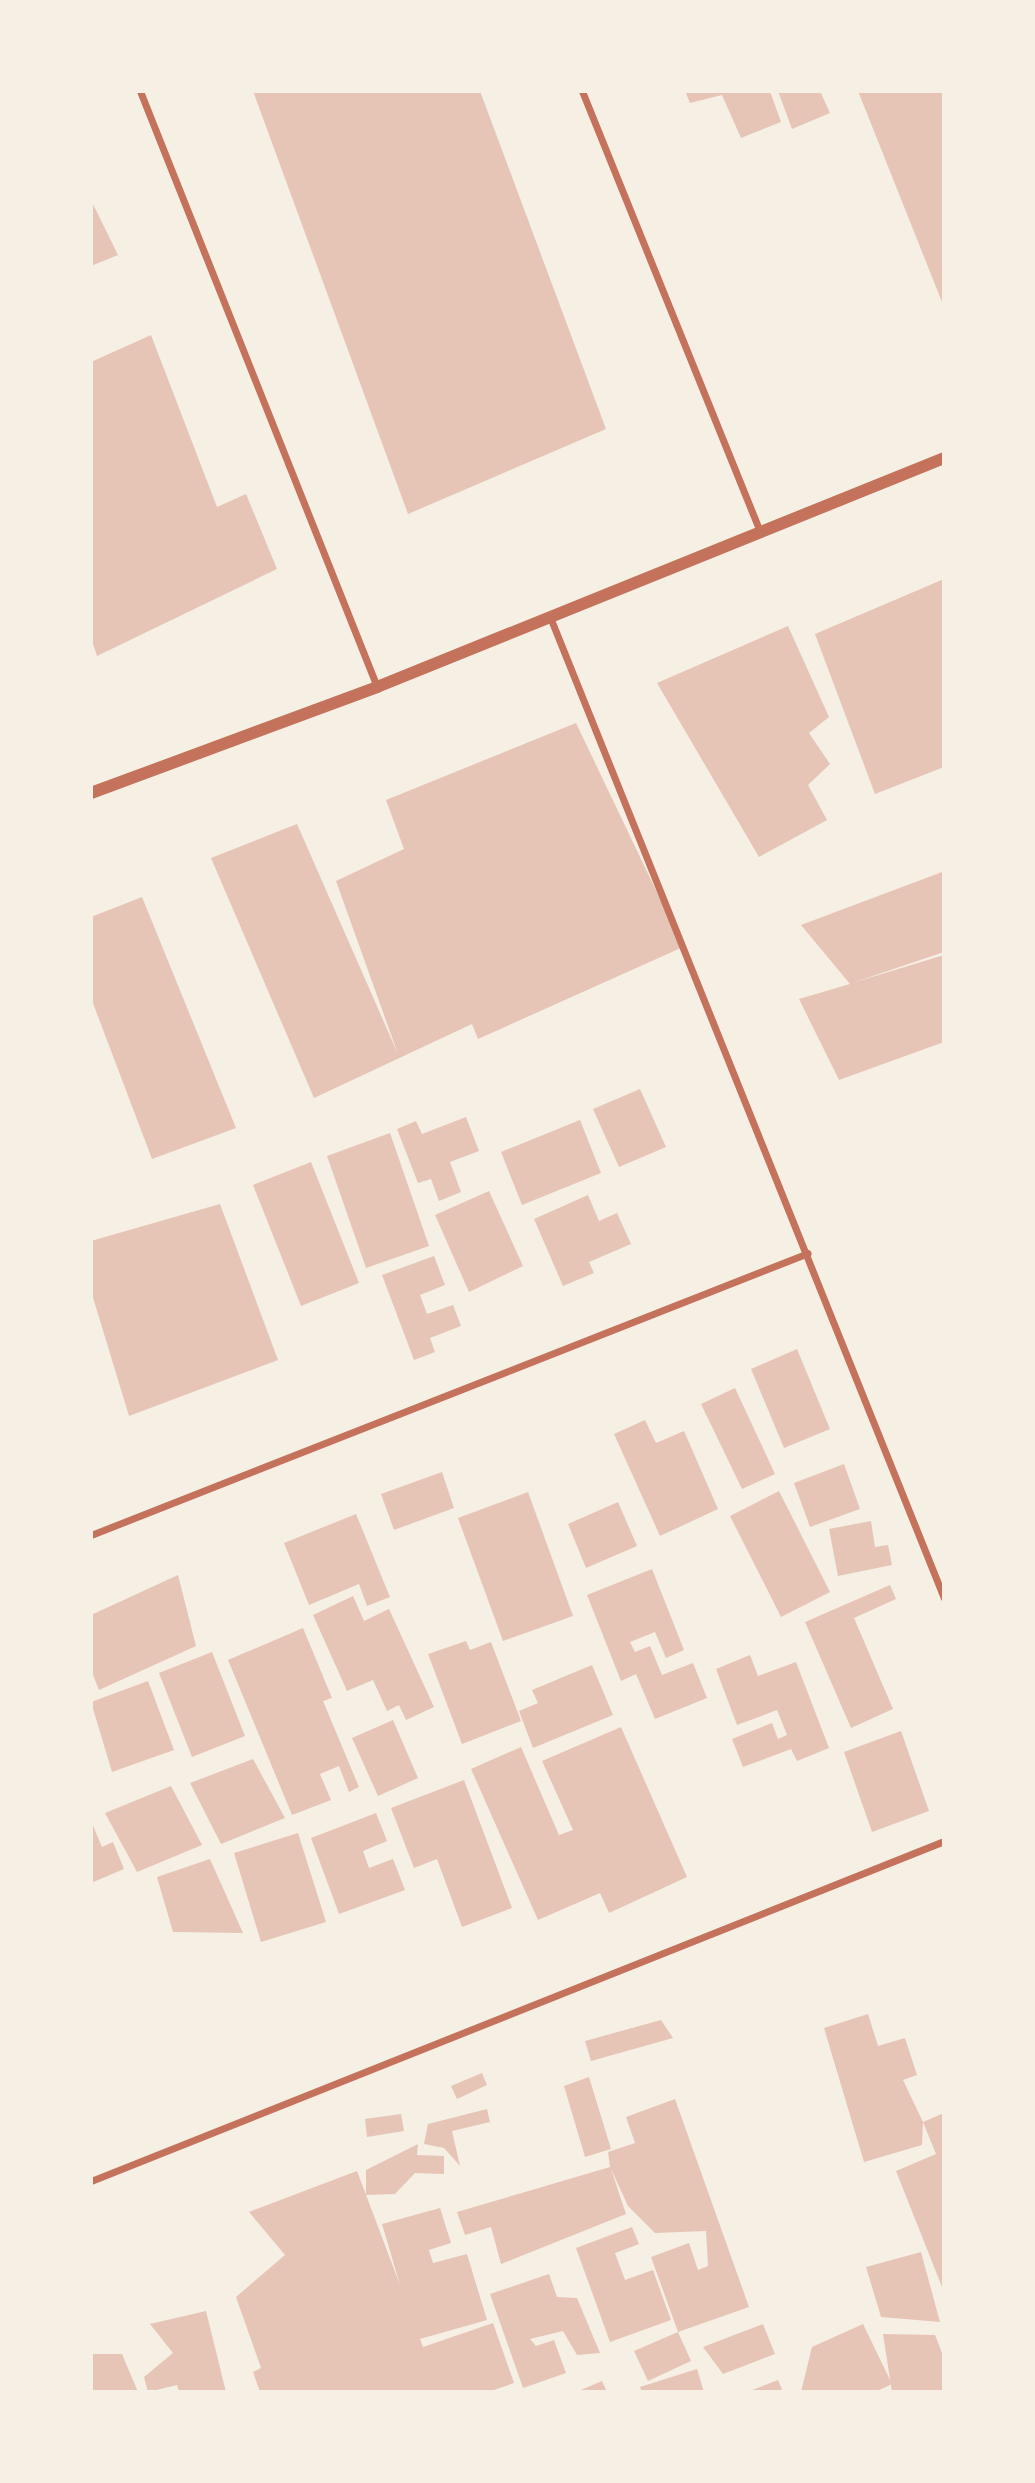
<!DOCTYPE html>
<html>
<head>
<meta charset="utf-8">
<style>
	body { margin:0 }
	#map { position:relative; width:1035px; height:2483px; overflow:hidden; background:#f6efe4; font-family:"Alegreya Sans",sans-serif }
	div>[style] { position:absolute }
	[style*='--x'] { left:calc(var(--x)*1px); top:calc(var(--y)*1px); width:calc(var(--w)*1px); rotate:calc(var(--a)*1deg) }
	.building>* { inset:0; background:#e6c5b7 }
	.minor>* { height:7px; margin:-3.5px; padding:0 3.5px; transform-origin:3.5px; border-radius:3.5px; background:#c5725c }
	.tertiary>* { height:12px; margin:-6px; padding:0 6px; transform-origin:6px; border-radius:6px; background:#c5725c }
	span { translate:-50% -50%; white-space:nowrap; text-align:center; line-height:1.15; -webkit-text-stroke:6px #f6efe4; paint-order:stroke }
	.frame { position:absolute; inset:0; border:93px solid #f6efe4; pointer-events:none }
</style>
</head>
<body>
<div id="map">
	<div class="building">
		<i style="clip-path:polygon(253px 91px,480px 91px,606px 429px,408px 514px)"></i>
		<i style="clip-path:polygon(685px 91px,770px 91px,781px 122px,741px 138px,722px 95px,690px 103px)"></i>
		<i style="clip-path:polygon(778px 91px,820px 91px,830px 113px,792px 129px)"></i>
		<i style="clip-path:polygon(858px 91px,944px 91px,944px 307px)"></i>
		<i style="clip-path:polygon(91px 200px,118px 255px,91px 266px)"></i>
		<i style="clip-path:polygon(151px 335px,217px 507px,246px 494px,277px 569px,97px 656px,91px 638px,91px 362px)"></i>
		<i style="clip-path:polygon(944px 579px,944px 767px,875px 794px,815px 634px)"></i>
		<i style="clip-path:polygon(788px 626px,829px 717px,809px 733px,830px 764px,808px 785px,827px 820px,759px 857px,657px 683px)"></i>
		<i style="clip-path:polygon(576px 723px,683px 947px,478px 1039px,472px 1024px,314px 1098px,211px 858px,297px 824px,398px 1054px,336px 881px,404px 849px,386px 800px)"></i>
		<i style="clip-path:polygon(942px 872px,944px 952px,852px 983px,944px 955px,944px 1042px,839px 1080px,799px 999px,850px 984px,801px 925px)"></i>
		<i style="clip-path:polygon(142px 897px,236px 1128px,152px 1159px,91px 998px,91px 917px)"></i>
		<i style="clip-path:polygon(640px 1089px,666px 1147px,619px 1167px,593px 1109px)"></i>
		<i style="clip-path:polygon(466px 1117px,479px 1151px,450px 1162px,461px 1192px,439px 1201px,431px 1179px,418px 1183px,397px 1129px,416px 1121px,422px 1134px)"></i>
		<i style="clip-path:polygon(580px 1120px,601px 1173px,522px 1205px,501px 1152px)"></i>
		<i style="clip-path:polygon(390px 1133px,429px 1246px,366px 1268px,327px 1156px)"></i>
		<i style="clip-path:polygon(311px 1162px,359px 1283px,301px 1306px,253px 1185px)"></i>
		<i style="clip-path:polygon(489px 1191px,523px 1266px,469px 1292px,435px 1215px)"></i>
		<i style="clip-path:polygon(588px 1195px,599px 1221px,617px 1213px,631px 1244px,589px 1262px,594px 1273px,563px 1286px,534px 1219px)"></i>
		<i style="clip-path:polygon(220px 1204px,278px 1360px,129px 1416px,91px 1291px,91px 1241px)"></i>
		<i style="clip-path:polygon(434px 1256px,445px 1285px,420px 1295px,427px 1314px,453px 1305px,461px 1326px,430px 1338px,435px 1352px,414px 1360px,382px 1275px)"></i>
		<i style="clip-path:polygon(797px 1349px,830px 1429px,784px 1448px,751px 1369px)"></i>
		<i style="clip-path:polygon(735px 1388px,775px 1474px,742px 1489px,701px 1404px)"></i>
		<i style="clip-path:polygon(645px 1420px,656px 1443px,684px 1431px,718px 1509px,660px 1536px,614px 1434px)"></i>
		<i style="clip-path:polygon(844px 1464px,860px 1509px,810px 1527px,794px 1483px)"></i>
		<i style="clip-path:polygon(442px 1472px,454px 1508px,394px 1530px,381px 1494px)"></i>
		<i style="clip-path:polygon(779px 1491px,830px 1592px,781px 1617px,730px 1516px)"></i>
		<i style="clip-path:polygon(528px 1492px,573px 1616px,503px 1641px,458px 1518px)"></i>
		<i style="clip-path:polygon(618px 1502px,637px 1546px,586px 1568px,568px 1524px)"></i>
		<i style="clip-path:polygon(356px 1514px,390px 1597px,367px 1606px,359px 1584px,309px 1605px,284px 1543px)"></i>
		<i style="clip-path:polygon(871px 1521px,875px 1547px,888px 1545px,892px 1565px,838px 1576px,829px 1529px)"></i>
		<i style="clip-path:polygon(652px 1569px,684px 1650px,666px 1658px,655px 1632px,630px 1642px,635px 1652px,650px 1646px,662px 1675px,693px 1663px,707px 1698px,655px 1719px,636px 1674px,621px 1681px,587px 1595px)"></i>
		<i style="clip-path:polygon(178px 1575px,196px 1646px,99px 1690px,91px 1670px,91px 1615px)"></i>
		<i style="clip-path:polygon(890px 1585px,896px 1599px,854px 1618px,893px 1709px,851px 1728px,805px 1622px)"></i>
		<i style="clip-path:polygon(353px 1596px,364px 1621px,389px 1609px,434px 1707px,406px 1720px,399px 1705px,387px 1711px,373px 1680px,347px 1691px,313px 1615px)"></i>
		<i style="clip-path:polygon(303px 1628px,332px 1698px,323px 1701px,359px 1787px,349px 1792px,339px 1766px,320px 1774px,331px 1800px,292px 1815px,228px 1660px)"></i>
		<i style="clip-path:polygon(466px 1641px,470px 1650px,491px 1642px,521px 1721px,462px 1744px,428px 1654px)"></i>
		<i style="clip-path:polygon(212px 1652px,245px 1736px,192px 1757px,159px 1673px)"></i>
		<i style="clip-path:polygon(750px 1655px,758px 1676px,796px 1662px,829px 1748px,797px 1761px,791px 1749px,743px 1767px,732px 1739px,772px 1723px,778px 1739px,787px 1735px,777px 1710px,737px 1725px,716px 1669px)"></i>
		<i style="clip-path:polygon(592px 1665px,613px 1715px,533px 1748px,519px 1711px,538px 1703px,532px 1690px)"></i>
		<i style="clip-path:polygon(148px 1681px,174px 1750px,112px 1772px,91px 1702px)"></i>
		<i style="clip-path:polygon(393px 1720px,418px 1778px,378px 1796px,352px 1738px)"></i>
		<i style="clip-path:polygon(621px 1727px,687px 1877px,609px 1913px,600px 1893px,538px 1920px,471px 1769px,521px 1747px,559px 1835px,573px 1830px,542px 1761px)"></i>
		<i style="clip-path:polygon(901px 1731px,929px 1811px,872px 1832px,844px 1752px)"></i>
		<i style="clip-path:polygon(253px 1759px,285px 1818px,221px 1844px,190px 1783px)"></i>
		<i style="clip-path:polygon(464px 1780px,512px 1908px,462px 1927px,437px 1859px,414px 1868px,391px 1808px)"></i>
		<i style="clip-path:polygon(171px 1786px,202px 1845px,137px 1872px,105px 1813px)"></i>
		<i style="clip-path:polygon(376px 1813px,387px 1841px,363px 1851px,369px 1868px,393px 1859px,405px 1890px,339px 1914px,311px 1838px)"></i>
		<i style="clip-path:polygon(91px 1821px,102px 1847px,113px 1842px,124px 1869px,91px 1883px)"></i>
		<i style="clip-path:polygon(298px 1833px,326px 1922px,261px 1942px,234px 1853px)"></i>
		<i style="clip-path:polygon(210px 1859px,243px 1933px,173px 1932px,157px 1877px)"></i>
		<i style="clip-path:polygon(868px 2014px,878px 2046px,905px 2038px,917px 2075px,903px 2080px,923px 2122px,922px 2145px,864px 2162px,824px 2028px)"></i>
		<i style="clip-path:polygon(661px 2020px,673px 2038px,591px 2061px,585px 2041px)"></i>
		<i style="clip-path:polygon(482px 2073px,487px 2085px,457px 2099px,451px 2086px)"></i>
		<i style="clip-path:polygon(589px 2077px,611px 2149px,585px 2157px,564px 2086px)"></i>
		<i style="clip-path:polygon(675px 2099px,749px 2307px,678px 2332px,691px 2361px,648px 2381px,634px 2351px,678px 2332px,651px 2257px,689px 2243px,698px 2270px,708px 2266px,706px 2231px,655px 2233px,628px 2206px,611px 2169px,626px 2214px,501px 2264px,491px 2227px,465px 2235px,457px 2212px,610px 2167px,608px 2152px,635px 2143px,626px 2117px)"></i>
		<i style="clip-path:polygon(487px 2109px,490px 2122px,452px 2131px,460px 2166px,444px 2148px,424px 2144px,428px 2124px)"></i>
		<i style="clip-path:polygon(944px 2113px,944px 2292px,896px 2171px,936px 2154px,923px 2122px)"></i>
		<i style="clip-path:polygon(401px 2114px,404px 2131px,367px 2137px,365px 2119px)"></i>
		<i style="clip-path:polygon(418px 2144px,417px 2155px,444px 2156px,444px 2174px,415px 2173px,395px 2194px,366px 2195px,366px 2170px)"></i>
		<i style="clip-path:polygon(357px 2171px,400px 2285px,382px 2224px,440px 2208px,451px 2243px,429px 2250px,433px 2263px,467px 2254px,487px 2320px,420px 2339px,423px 2347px,493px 2323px,514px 2383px,488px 2392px,260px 2392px,253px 2372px,261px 2368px,236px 2297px,285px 2255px,249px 2212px)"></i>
		<i style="clip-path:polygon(632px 2227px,639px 2244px,615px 2253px,625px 2280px,653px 2270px,671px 2320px,610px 2342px,576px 2248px)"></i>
		<i style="clip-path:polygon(921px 2252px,940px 2322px,881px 2317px,866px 2267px)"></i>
		<i style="clip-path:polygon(549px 2274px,557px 2297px,577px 2298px,600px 2353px,577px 2355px,563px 2331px,530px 2339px,536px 2346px,554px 2340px,566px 2373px,523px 2388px,490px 2294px)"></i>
		<i style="clip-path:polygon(206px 2311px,226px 2392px,179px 2392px,177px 2385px,148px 2392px,144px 2377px,173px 2353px,150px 2324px)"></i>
		<i style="clip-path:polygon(763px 2324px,775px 2354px,723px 2374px,703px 2347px)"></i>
		<i style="clip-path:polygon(863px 2324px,892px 2384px,875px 2392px,801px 2392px,812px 2347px)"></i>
		<i style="clip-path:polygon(883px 2334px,935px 2335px,944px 2358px,944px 2392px,892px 2392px)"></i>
		<i style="clip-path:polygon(91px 2354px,122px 2354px,138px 2392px,91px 2392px)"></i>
		<i style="clip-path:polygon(697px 2369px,704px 2392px,642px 2392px,640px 2387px)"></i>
		<i style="clip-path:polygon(778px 2380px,783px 2392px,747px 2392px)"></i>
		<i style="clip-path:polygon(602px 2381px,607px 2392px,576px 2392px)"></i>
	</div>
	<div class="minor">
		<i style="--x:140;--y:91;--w:641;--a:68.31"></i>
		<i style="--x:582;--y:91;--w:477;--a:68"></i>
		<i style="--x:550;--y:617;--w:1057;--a:68.12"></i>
		<i style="--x:91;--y:1535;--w:770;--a:-21.47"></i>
		<i style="--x:91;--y:2181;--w:918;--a:-21.73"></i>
	</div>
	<div class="tertiary">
		<i style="--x:91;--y:793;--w:305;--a:-20.3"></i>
		<i style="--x:377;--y:687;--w:611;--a:-21.99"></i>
	</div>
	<div class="frame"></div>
</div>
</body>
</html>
